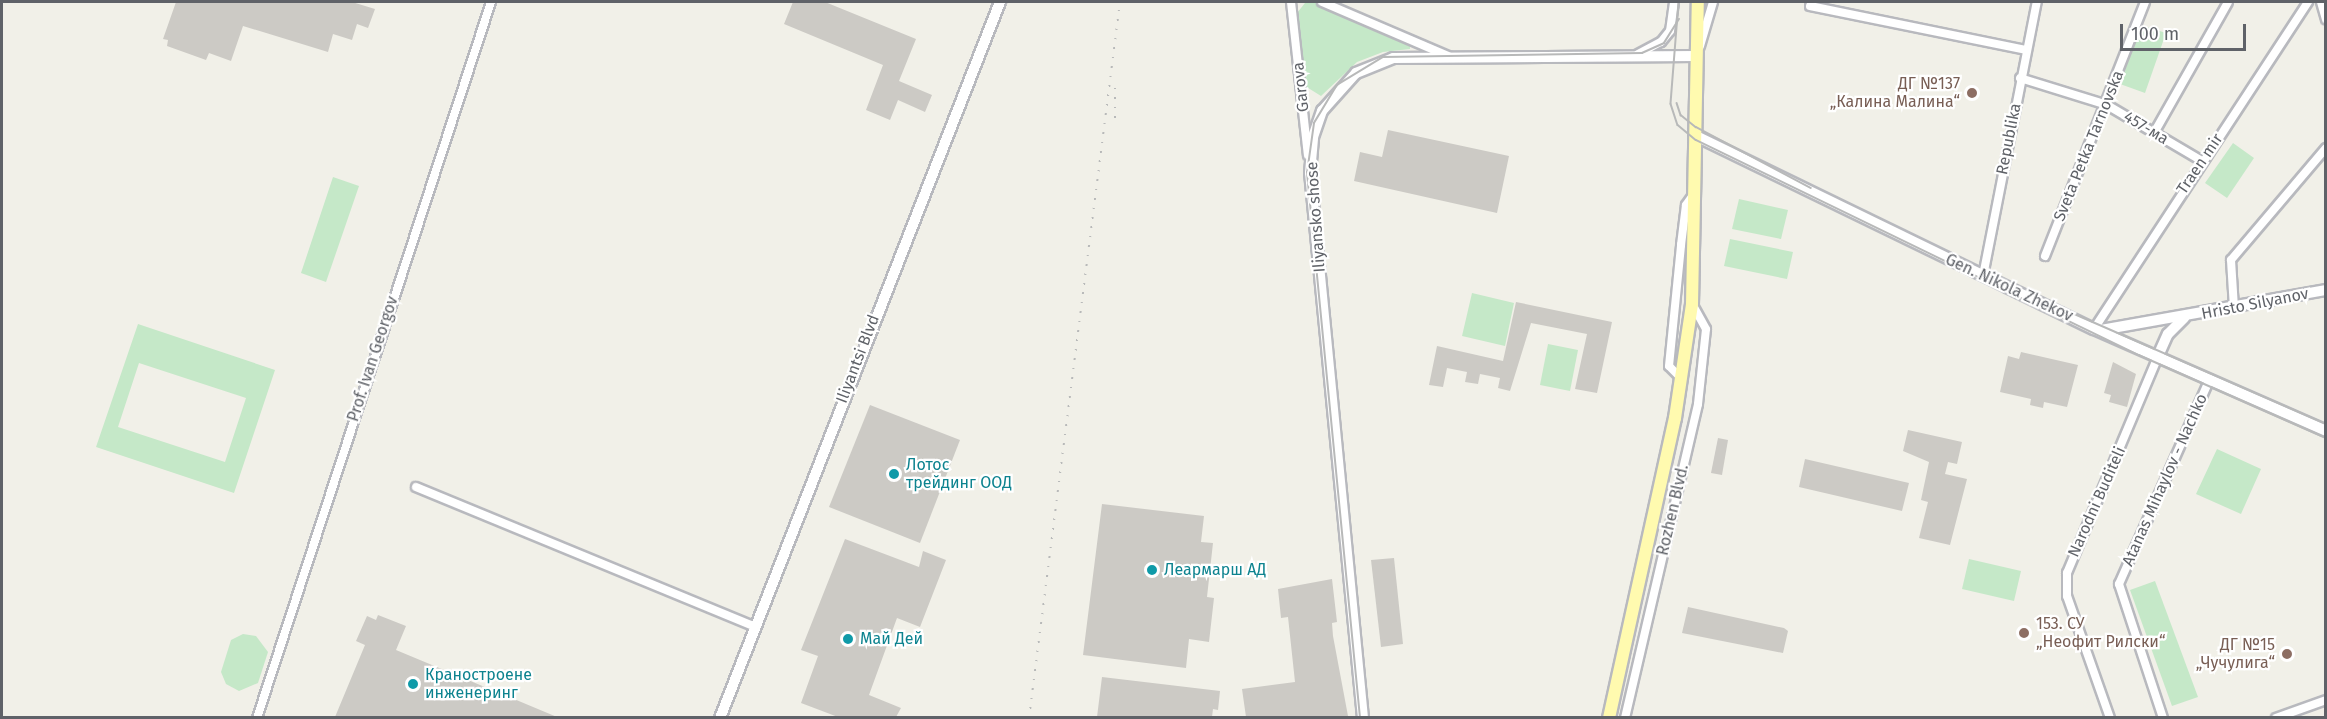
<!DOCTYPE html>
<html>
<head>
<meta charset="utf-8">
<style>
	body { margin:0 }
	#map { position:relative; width:2327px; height:719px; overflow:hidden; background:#f1f0e8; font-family:"Fira Sans",sans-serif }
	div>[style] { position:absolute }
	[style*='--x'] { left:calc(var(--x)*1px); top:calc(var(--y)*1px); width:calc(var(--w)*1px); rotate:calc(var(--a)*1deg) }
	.green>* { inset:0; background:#c5e8c8 }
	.building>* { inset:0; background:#cccac5 }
	.roads { filter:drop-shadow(2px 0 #b8b9be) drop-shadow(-2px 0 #b8b9be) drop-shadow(0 2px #b8b9be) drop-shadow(0 -2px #b8b9be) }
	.street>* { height:8px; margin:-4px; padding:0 4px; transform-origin:4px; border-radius:4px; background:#fff }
	.secondary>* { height:10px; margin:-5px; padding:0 5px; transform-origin:5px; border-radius:5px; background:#fff }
	.primary>* { height:12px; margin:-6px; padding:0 6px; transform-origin:6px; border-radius:6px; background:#fffaaf }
	.tram>* { height:1.5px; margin:-0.75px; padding:0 0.75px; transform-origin:0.75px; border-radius:0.75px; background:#b8b9b9 }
	.rail>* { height:2px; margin-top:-1px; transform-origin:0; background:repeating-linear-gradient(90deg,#b8b9b9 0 1.5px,transparent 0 9.5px) }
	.dots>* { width:16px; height:16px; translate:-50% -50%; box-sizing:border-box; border:3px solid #fff; border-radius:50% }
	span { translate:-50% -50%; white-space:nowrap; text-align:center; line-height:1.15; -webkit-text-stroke:4.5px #fff; paint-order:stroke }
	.education-label { font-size:16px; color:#785e54 }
	.right { translate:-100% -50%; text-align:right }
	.left { translate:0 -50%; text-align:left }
	.street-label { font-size:16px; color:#5f6268 }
	.culture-label { font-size:16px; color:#0d838f }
	.frame { position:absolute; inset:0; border:3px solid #5f6268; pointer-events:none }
	.scale { position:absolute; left:2120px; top:24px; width:126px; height:27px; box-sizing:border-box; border:3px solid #5f6268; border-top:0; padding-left:8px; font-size:18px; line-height:21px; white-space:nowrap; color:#5f6268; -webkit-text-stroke:4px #fff; paint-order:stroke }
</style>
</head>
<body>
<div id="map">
	<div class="green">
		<i style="clip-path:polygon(1314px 2px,1410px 44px,1410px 49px,1383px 52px,1357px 62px,1321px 96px,1305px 86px,1297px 13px,1305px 3px)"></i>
		<i style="clip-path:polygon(2141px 25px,2166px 33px,2145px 93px,2120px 84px)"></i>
		<i style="clip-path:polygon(2233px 143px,2254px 158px,2227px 198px,2205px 183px)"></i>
		<i style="clip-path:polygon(333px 177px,359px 186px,326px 282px,301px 273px)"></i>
		<i style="clip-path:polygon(1739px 199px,1788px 210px,1781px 239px,1732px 229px)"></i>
		<i style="clip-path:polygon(1730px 239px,1793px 252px,1787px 279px,1724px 266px)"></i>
		<i style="clip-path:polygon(1472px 293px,1514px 303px,1505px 346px,1462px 336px)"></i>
		<i style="clip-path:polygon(evenodd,138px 324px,275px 370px,234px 493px,96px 447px,138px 324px,139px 363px,246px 398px,225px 462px,118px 427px,139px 363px)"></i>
		<i style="clip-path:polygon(1548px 344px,1578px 350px,1570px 391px,1540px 385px)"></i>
		<i style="clip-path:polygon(2217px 449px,2261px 469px,2241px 514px,2196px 494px)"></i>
		<i style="clip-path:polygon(1969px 559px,2021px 571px,2014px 601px,1962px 589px)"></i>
		<i style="clip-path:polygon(2155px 581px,2198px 697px,2172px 706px,2130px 590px)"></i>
		<i style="clip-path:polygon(243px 634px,256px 636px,268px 652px,258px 683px,239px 691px,226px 684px,221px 672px,231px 640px)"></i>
	</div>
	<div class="building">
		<i style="clip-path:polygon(176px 2px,352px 2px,375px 9px,368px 28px,357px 24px,352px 40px,333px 34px,328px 52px,243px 26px,231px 61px,209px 53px,206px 60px,167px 46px,168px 40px,163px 39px)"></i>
		<i style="clip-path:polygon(793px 2px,825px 2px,916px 39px,899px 81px,932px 95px,925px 112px,898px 100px,890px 120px,866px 110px,883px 65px,784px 24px)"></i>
		<i style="clip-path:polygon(1388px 130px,1509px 156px,1497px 213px,1354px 181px,1360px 152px,1382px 157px)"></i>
		<i style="clip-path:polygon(1516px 302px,1612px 322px,1597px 393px,1575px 389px,1587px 334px,1531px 323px,1510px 391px,1498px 388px,1500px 378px,1480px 374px,1478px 384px,1465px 382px,1467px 372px,1447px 368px,1443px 387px,1429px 385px,1437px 346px,1503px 361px)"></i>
		<i style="clip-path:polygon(2021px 352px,2078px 365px,2067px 407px,2044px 402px,2043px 408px,2030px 405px,2031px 399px,2000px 392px,2008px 356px,2019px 359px)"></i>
		<i style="clip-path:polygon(2113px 362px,2136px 374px,2127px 407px,2109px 402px,2111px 395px,2104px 393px)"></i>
		<i style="clip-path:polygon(870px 405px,960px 440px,920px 543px,829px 507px)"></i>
		<i style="clip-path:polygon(1908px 430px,1962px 442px,1957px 464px,1948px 462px,1945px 474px,1967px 479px,1950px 545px,1919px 538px,1928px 502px,1921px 500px,1929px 462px,1903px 451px)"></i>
		<i style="clip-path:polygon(1718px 438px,1728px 440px,1722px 475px,1711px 473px)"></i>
		<i style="clip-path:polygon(1805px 459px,1909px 483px,1902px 511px,1799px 487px)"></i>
		<i style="clip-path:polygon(1102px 504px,1204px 516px,1201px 542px,1213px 543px,1207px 597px,1214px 598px,1209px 642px,1189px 639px,1186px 668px,1083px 655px)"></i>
		<i style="clip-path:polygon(845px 539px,919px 567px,923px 551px,946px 560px,920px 627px,897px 618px,869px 695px,901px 708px,896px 717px,838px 717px,801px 703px,818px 656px,801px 650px)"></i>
		<i style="clip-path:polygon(1394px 558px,1403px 644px,1381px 647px,1371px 560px)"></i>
		<i style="clip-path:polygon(1332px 579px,1337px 622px,1332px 623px,1333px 636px,1348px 716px,1246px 717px,1242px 689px,1295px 682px,1288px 617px,1281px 618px,1278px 589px)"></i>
		<i style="clip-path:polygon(1688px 607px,1784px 628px,1788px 631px,1783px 653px,1682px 633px)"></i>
		<i style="clip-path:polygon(378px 615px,406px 626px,396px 650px,557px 717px,335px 717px,365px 645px,356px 641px,367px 616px,376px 620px)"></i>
		<i style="clip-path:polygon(1102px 677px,1220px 691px,1218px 710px,1213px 709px,1212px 717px,1097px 717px)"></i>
	</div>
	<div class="roads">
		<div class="street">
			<i style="--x:1291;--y:2;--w:154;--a:83.7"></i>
			<i style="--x:1322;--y:2;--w:137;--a:23.2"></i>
			<i style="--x:2321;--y:2;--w:18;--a:74"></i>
			<i style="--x:1810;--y:6;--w:220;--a:11.5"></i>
			<i style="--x:1700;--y:46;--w:46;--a:-73.5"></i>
			<i style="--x:1638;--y:54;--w:26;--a:-28"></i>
			<i style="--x:1661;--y:42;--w:14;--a:-51"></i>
			<i style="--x:1670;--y:31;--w:29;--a:-82"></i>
			<i style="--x:2020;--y:78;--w:91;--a:17.2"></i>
			<i style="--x:2107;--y:105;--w:110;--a:30.5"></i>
			<i style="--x:2154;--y:133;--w:150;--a:-60.5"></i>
			<i style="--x:2045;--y:256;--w:273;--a:-68.5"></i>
			<i style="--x:1983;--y:276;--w:279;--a:-78.9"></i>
			<i style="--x:2234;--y:308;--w:48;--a:-93.6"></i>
			<i style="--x:2231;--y:260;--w:147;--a:-49.7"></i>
			<i style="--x:2094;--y:329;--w:391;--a:-56.8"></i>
			<i style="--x:1682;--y:379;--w:18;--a:-135"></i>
			<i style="--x:1669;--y:366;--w:122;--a:-84.3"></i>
			<i style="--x:1681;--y:245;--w:40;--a:-82.9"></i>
			<i style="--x:1686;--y:205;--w:12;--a:-55"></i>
			<i style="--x:416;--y:487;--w:368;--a:22.4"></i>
			<i style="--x:257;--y:718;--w:753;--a:-71.9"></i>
			<i style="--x:1625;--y:718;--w:322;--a:-76.9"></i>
			<i style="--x:1698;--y:404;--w:75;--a:-83.9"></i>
			<i style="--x:1706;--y:329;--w:26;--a:-119"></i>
			<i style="--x:2110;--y:718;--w:129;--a:-109.4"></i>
			<i style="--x:2067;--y:596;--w:23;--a:-90"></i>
			<i style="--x:2067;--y:573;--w:235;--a:-67.2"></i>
			<i style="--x:2163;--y:718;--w:141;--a:-108.2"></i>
			<i style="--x:2119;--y:584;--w:224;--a:-66.1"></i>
			<i style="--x:2276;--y:718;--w:53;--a:-19.8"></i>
		</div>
		<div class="secondary">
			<i style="--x:1696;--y:136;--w:442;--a:25.9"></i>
			<i style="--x:2094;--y:329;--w:253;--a:23.7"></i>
			<i style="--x:2101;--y:330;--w:229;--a:-10.1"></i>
			<i style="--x:2158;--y:356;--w:24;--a:-66"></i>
			<i style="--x:2168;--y:334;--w:23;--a:-45"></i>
			<i style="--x:720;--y:718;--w:769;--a:-68.64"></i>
			<i style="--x:1363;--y:718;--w:548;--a:-95.55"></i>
			<i style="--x:1310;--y:173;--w:36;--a:-85"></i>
			<i style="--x:1313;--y:137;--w:28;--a:-71"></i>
			<i style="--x:1322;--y:111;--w:51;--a:-48.2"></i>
			<i style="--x:1356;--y:73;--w:40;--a:-22"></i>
			<i style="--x:1393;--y:58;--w:304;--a:-0.4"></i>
		</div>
		<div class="primary">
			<i style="--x:1609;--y:718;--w:307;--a:-77.6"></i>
			<i style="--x:1675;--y:418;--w:115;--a:-81.5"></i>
			<i style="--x:1692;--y:304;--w:302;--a:-88.9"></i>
		</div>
	</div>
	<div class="tram">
		<i style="--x:1679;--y:2;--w:102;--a:94.5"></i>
		<i style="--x:1671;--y:104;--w:22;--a:72"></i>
		<i style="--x:1678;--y:125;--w:23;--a:40"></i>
		<i style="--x:1696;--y:140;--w:492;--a:25.9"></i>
		<i style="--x:2139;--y:355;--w:205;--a:23.9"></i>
		<i style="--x:1677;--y:103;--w:13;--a:72"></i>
		<i style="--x:1681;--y:115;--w:19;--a:39"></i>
		<i style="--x:1696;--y:127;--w:130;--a:27.9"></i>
		<i style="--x:2070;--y:312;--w:279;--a:23.6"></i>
		<i style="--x:1360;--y:718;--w:548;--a:-95.55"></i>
		<i style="--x:1307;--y:173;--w:50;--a:-82"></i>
		<i style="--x:1314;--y:123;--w:44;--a:-58.8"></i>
		<i style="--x:1337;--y:85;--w:54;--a:-31.3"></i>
		<i style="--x:1383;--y:57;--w:259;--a:-0.9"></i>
		<i style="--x:1642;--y:53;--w:24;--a:-24"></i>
		<i style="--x:1664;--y:43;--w:28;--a:-58"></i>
	</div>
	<div class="rail">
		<i style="--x:1115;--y:88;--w:35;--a:90"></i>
		<i style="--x:1029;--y:718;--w:722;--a:-82.76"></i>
	</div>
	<div class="dots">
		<i style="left:1972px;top:93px;background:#8d6e63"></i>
		<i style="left:894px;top:474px;background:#0f9aa8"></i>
		<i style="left:1152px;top:570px;background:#0f9aa8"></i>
		<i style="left:2024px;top:633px;background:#8d6e63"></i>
		<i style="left:848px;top:639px;background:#0f9aa8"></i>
		<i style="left:2287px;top:654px;background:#8d6e63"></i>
		<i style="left:413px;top:684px;background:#0f9aa8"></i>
	</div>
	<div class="education-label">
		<span class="right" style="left:1960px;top:93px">ДГ №137<br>„Калина Малина“</span>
		<span class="left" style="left:2036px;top:633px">153. СУ<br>„Неофит Рилски“</span>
		<span class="right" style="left:2275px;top:654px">ДГ №15<br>„Чучулига“</span>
	</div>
	<div class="street-label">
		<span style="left:1301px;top:87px;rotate:-96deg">Garova</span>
		<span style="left:2146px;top:128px;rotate:31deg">457-ма</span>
		<span style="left:2009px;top:139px;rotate:-79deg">Republika</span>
		<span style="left:2089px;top:146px;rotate:-68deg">Sveta Petka Tarnovska</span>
		<span style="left:2200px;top:164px;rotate:-56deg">Traen mir</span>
		<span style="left:1316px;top:217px;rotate:-94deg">Iliyansko shose</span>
		<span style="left:2009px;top:288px;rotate:25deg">Gen. Nikola Zhekov</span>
		<span style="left:2255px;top:304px;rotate:-11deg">Hristo Silyanov</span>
		<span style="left:373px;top:359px;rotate:-72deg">Prof. Ivan Georgov</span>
		<span style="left:858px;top:359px;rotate:-69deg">Iliyantsi Blvd</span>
		<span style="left:2165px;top:480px;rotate:-66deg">Atanas Mihaylov - Nachko</span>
		<span style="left:2097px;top:502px;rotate:-66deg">Narodni Buditeli</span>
		<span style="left:1673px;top:510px;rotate:-77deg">Rozhen Blvd.</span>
	</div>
	<div class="culture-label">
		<span class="left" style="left:906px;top:474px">Лотос<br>трейдинг ООД</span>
		<span class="left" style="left:1164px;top:570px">Леармарш АД</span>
		<span class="left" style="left:860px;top:639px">Май Дей</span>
		<span class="left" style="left:425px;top:684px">Краностроене<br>инженеринг</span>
	</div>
	<div class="frame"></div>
	<div class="scale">100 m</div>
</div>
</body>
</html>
